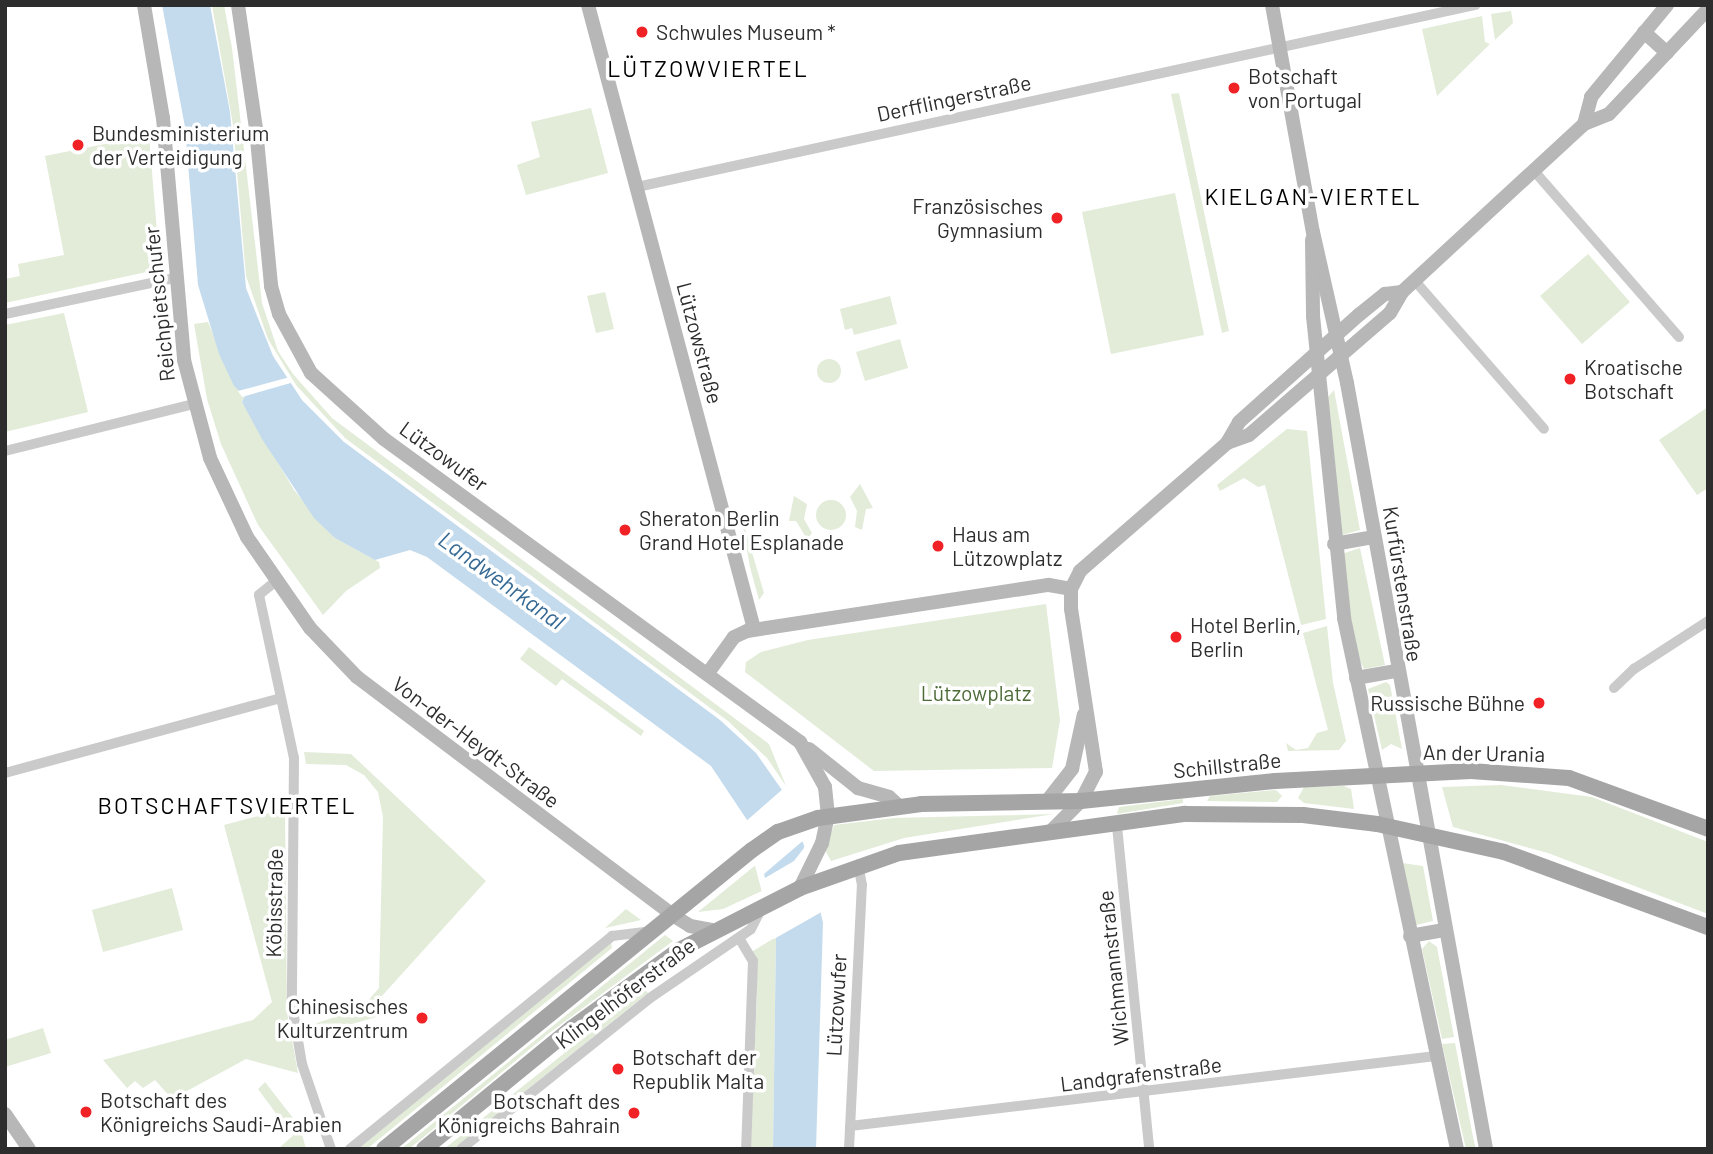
<!DOCTYPE html>
<html>
<head>
<meta charset="utf-8">
<style>
	body { margin:0 }
	#map { position:relative; width:1713px; height:1154px; overflow:hidden; background:#fff; font-family:Barlow,sans-serif }
	div>[style] { position:absolute }
	[style*='--x'] { left:calc(var(--x)*1px); top:calc(var(--y)*1px); width:calc(var(--w)*1px); rotate:calc(var(--a)*1deg) }
	.green>* { inset:0; background:#e2ecd9 }
	.round { border-radius:50% }
	.water>* { inset:0; background:#c4dbed }
	.pier>* { inset:0; background:#fff }
	.street>* { height:10px; margin:-5px; padding:0 5px; transform-origin:5px; border-radius:5px; background:#cacaca }
	.secondary>* { height:14px; margin:-7px; padding:0 7px; transform-origin:7px; border-radius:7px; background:#b7b7b7 }
	.primary>* { height:16px; margin:-8px; padding:0 8px; transform-origin:8px; border-radius:8px; background:#a5a5a5 }
	.dots>* { width:19px; height:19px; translate:-50% -50%; box-sizing:border-box; border:4px solid #fff; border-radius:50% }
	span { translate:-50% -50%; white-space:nowrap; text-align:center; line-height:1.15; -webkit-text-stroke:7px #fff; paint-order:stroke }
	.poi-label { font-size:21px; color:#2d2d2d }
	.left { translate:0 -50%; text-align:left }
	.right { translate:-100% -50%; text-align:right }
	.street-label { font-size:21px; color:#2d2d2d }
	.park-label { font-size:21px; color:#4d6b38 }
	.neighbourhood-label { font-size:23px; color:#000; letter-spacing:2px }
	.water-label { font-size:23px; color:#366a94; font-style:italic }
	.frame { position:absolute; inset:0; border:7px solid #2d2d2d; pointer-events:none }
</style>
</head>
<body>
<div id="map">
	<div class="green">
		<i style="clip-path:polygon(212px 5px,224px 5px,232px 48px,262px 303px,278px 351px,293px 374px,332px 418px,769px 744px,786px 786px,767px 758px,728px 721px,345px 438px,296px 385px,268px 339px,246px 276px,233px 125px)"></i>
		<i style="clip-path:polygon(1511px 11px,1513px 23px,1495px 40px,1491px 14px)"></i>
		<i style="clip-path:polygon(1482px 16px,1485px 42px,1490px 44px,1437px 96px,1422px 29px)"></i>
		<i style="clip-path:polygon(1179px 93px,1229px 331px,1222px 333px,1171px 94px)"></i>
		<i style="clip-path:polygon(591px 108px,608px 173px,526px 195px,517px 165px,540px 157px,531px 122px)"></i>
		<i style="clip-path:polygon(149px 135px,160px 269px,5px 303px,5px 279px,20px 276px,18px 264px,64px 255px,45px 156px)"></i>
		<i style="clip-path:polygon(1175px 193px,1204px 335px,1111px 354px,1082px 212px)"></i>
		<i style="clip-path:polygon(1588px 254px,1630px 302px,1582px 344px,1540px 296px)"></i>
		<i style="clip-path:polygon(605px 292px,614px 329px,596px 333px,587px 296px)"></i>
		<i style="clip-path:polygon(890px 296px,897px 324px,854px 335px,852px 328px,845px 330px,840px 309px)"></i>
		<i style="clip-path:polygon(64px 313px,88px 412px,5px 432px,5px 325px)"></i>
		<i style="clip-path:polygon(208px 322px,234px 385px,245px 396px,242px 402px,294px 490px,335px 538px,379px 562px,380px 568px,346px 591px,323px 615px,258px 525px,221px 444px,207px 399px,194px 324px)"></i>
		<i style="clip-path:polygon(900px 339px,908px 368px,865px 381px,856px 352px)"></i>
		<i class="round" style="left:817px;top:359px;width:24px;height:24px"></i>
		<i style="clip-path:polygon(1334px 390px,1360px 530px,1342px 535px,1328px 397px)"></i>
		<i style="clip-path:polygon(1708px 407px,1708px 488px,1697px 495px,1659px 440px)"></i>
		<i style="clip-path:polygon(1287px 429px,1307px 431px,1326px 619px,1301px 625px,1265px 485px,1258px 487px,1244px 478px,1220px 491px,1217px 485px)"></i>
		<i style="clip-path:polygon(860px 484px,873px 508px,866px 509px,862px 530px,855px 527px,857px 511px,850px 497px)"></i>
		<i style="clip-path:polygon(794px 496px,807px 504px,804px 519px,812px 533px,807px 539px,796px 521px,789px 521px)"></i>
		<i class="round" style="left:816px;top:500px;width:30px;height:30px"></i>
		<i style="clip-path:polygon(741px 515px,764px 593px,759px 600px,750px 567px)"></i>
		<i style="clip-path:polygon(1360px 548px,1385px 665px,1364px 669px,1356px 653px,1342px 554px)"></i>
		<i style="clip-path:polygon(1046px 604px,1060px 720px,1052px 768px,874px 771px,745px 672px,746px 662px,761px 652px,808px 640px)"></i>
		<i style="clip-path:polygon(1327px 626px,1333px 683px,1346px 741px,1339px 750px,1288px 751px,1286px 743px,1296px 750px,1308px 748px,1317px 733px,1328px 730px,1303px 633px)"></i>
		<i style="clip-path:polygon(529px 647px,644px 731px,641px 736px,562px 679px,556px 686px,529px 666px,520px 659px)"></i>
		<i style="clip-path:polygon(1386px 682px,1390px 685px,1402px 749px,1391px 744px,1382px 750px,1368px 689px)"></i>
		<i style="clip-path:polygon(304px 752px,351px 754px,486px 881px,381px 997px,379px 1016px,303px 1039px,302px 1028px,362px 1008px,379px 988px,383px 817px,378px 792px,364px 775px,346px 765px,306px 764px)"></i>
		<i style="clip-path:polygon(1501px 785px,1592px 797px,1708px 842px,1708px 914px,1548px 853px,1453px 827px,1442px 787px)"></i>
		<i style="clip-path:polygon(1344px 786px,1351px 789px,1354px 809px,1304px 803px,1298px 798px,1304px 787px)"></i>
		<i style="clip-path:polygon(1276px 790px,1282px 796px,1277px 802px,1207px 801px,1210px 796px)"></i>
		<i style="clip-path:polygon(1183px 799px,1183px 803px,1117px 814px,1119px 807px)"></i>
		<i style="clip-path:polygon(285px 809px,287px 1012px,298px 1073px,246px 1059px,172px 1099px,155px 1080px,143px 1088px,135px 1081px,127px 1088px,103px 1060px,253px 1020px,272px 1002px,224px 825px)"></i>
		<i style="clip-path:polygon(1054px 814px,904px 838px,831px 861px,825px 850px,834px 825px,894px 818px)"></i>
		<i style="clip-path:polygon(1402px 863px,1423px 866px,1433px 921px,1416px 925px)"></i>
		<i style="clip-path:polygon(757px 864px,764px 890px,723px 909px,698px 912px)"></i>
		<i style="clip-path:polygon(172px 888px,183px 930px,103px 952px,92px 910px)"></i>
		<i style="clip-path:polygon(626px 909px,641px 920px,605px 928px)"></i>
		<i style="clip-path:polygon(665px 935px,673px 941px,548px 1034px,409px 1149px,401px 1149px)"></i>
		<i style="clip-path:polygon(776px 937px,773px 1149px,750px 1149px,757px 998px,753px 951px)"></i>
		<i style="clip-path:polygon(1429px 941px,1437px 947px,1454px 1037px,1442px 1039px,1422px 949px)"></i>
		<i style="clip-path:polygon(611px 942px,612px 948px,367px 1149px,357px 1149px)"></i>
		<i style="clip-path:polygon(645px 989px,648px 993px,453px 1149px,444px 1149px)"></i>
		<i style="clip-path:polygon(43px 1028px,51px 1053px,5px 1067px,5px 1040px)"></i>
		<i style="clip-path:polygon(1455px 1043px,1474px 1142px,1476px 1149px,1466px 1149px,1442px 1044px)"></i>
		<i style="clip-path:polygon(265px 1082px,300px 1127px,306px 1149px,278px 1149px,298px 1131px,291px 1123px,286px 1127px,258px 1089px)"></i>
	</div>
	<div class="water">
		<i style="clip-path:polygon(162px 5px,210px 5px,230px 112px,246px 288px,273px 356px,302px 400px,344px 442px,720px 720px,756px 753px,782px 790px,807px 853px,823px 923px,816px 1149px,773px 1149px,776px 937px,747px 820px,711px 766px,427px 557px,410px 550px,375px 560px,335px 538px,314px 518px,262px 439px,242px 402px,245px 396px,234px 386px,219px 354px,198px 285px,185px 127px)"></i>
	</div>
	<div class="pier">
		<i style="clip-path:polygon(290px 377px,294px 382px,242px 397px,238px 391px)"></i>
		<i style="clip-path:polygon(evenodd,784px 788px,811px 852px,825px 910px,774px 939px,744px 823px,784px 788px,805px 839px,804px 848px,794px 861px,765px 878px,764px 874px,805px 839px)"></i>
	</div>
	<div class="street">
		<i style="--x:1535;--y:172;--w:219;--a:48.9"></i>
		<i style="--x:637;--y:187;--w:858;--a:-12.25"></i>
		<i style="--x:1415;--y:281;--w:196;--a:48.9"></i>
		<i style="--x:5;--y:314;--w:174;--a:-12"></i>
		<i style="--x:5;--y:451;--w:194;--a:-14"></i>
		<i style="--x:276;--y:581;--w:22;--a:141"></i>
		<i style="--x:259;--y:595;--w:167;--a:77.9"></i>
		<i style="--x:294;--y:758;--w:247;--a:90.5"></i>
		<i style="--x:292;--y:1005;--w:60;--a:80.4"></i>
		<i style="--x:302;--y:1064;--w:90;--a:71.2"></i>
		<i style="--x:1614;--y:688;--w:28;--a:-44"></i>
		<i style="--x:1634;--y:669;--w:88;--a:-33"></i>
		<i style="--x:5;--y:773;--w:286;--a:-15.2"></i>
		<i style="--x:1117;--y:826;--w:325;--a:84.3"></i>
		<i style="--x:739;--y:938;--w:27;--a:59"></i>
		<i style="--x:753;--y:961;--w:188;--a:92.1"></i>
		<i style="--x:850;--y:1126;--w:590;--a:-6.81"></i>
		<i style="--x:350;--y:1149;--w:338;--a:-39.1"></i>
		<i style="--x:612;--y:936;--w:35;--a:-7"></i>
		<i style="--x:461;--y:1149;--w:242;--a:-38.6"></i>
		<i style="--x:650;--y:998;--w:122;--a:-34.3"></i>
		<i style="--x:751;--y:929;--w:25;--a:-63"></i>
		<i style="--x:849;--y:1149;--w:264;--a:-87.2"></i>
		<i style="--x:862;--y:885;--w:21;--a:-101"></i>
	</div>
	<div class="secondary">
		<i style="--x:144;--y:5;--w:115;--a:80.5"></i>
		<i style="--x:163;--y:118;--w:243;--a:85"></i>
		<i style="--x:184;--y:360;--w:101;--a:75.1"></i>
		<i style="--x:210;--y:458;--w:87;--a:64.9"></i>
		<i style="--x:247;--y:537;--w:111;--a:55.3"></i>
		<i style="--x:310;--y:628;--w:68;--a:46.2"></i>
		<i style="--x:357;--y:677;--w:393;--a:37"></i>
		<i style="--x:671;--y:914;--w:22;--a:32"></i>
		<i style="--x:690;--y:926;--w:22;--a:10"></i>
		<i style="--x:238;--y:5;--w:125;--a:81.7"></i>
		<i style="--x:256;--y:129;--w:158;--a:84.5"></i>
		<i style="--x:271;--y:286;--w:29;--a:74"></i>
		<i style="--x:279;--y:314;--w:67;--a:61.5"></i>
		<i style="--x:311;--y:373;--w:98;--a:42.1"></i>
		<i style="--x:384;--y:439;--w:515;--a:36.07"></i>
		<i style="--x:800;--y:742;--w:51;--a:60.9"></i>
		<i style="--x:825;--y:787;--w:28;--a:84"></i>
		<i style="--x:828;--y:815;--w:29;--a:102"></i>
		<i style="--x:822;--y:843;--w:50;--a:116.1"></i>
		<i style="--x:588;--y:5;--w:646;--a:75.1"></i>
		<i style="--x:1272;--y:5;--w:231;--a:79.8"></i>
		<i style="--x:1313;--y:232;--w:155;--a:77.3"></i>
		<i style="--x:1347;--y:383;--w:779;--a:79.71"></i>
		<i style="--x:1644;--y:32;--w:31;--a:42"></i>
		<i style="--x:1584;--y:124;--w:28;--a:-75"></i>
		<i style="--x:1591;--y:97;--w:119;--a:-50.4"></i>
		<i style="--x:1312;--y:240;--w:76;--a:89.2"></i>
		<i style="--x:1313;--y:316;--w:304;--a:84.1"></i>
		<i style="--x:1344;--y:618;--w:543;--a:77.99"></i>
		<i style="--x:1227;--y:443;--w:24;--a:-60"></i>
		<i style="--x:1239;--y:422;--w:162;--a:-41.8"></i>
		<i style="--x:1360;--y:314;--w:32;--a:-39"></i>
		<i style="--x:1385;--y:294;--w:17;--a:-7"></i>
		<i style="--x:1334;--y:544;--w:41;--a:-9.9"></i>
		<i style="--x:708;--y:673;--w:44;--a:-54.2"></i>
		<i style="--x:734;--y:637;--w:14;--a:-25"></i>
		<i style="--x:747;--y:631;--w:305;--a:-8.7"></i>
		<i style="--x:1049;--y:585;--w:22;--a:10"></i>
		<i style="--x:1356;--y:678;--w:41;--a:-9.9"></i>
		<i style="--x:809;--y:749;--w:63;--a:38.5"></i>
		<i style="--x:858;--y:788;--w:32;--a:16"></i>
		<i style="--x:889;--y:797;--w:13;--a:42"></i>
		<i style="--x:1047;--y:801;--w:41;--a:-52"></i>
		<i style="--x:1072;--y:769;--w:56;--a:-77.7"></i>
		<i style="--x:1050;--y:832;--w:44;--a:-45"></i>
		<i style="--x:1081;--y:801;--w:33;--a:-63"></i>
		<i style="--x:1096;--y:772;--w:165;--a:-98.7"></i>
		<i style="--x:1071;--y:609;--w:20;--a:-90"></i>
		<i style="--x:1071;--y:589;--w:20;--a:-63"></i>
		<i style="--x:1080;--y:571;--w:195;--a:-41"></i>
		<i style="--x:1227;--y:443;--w:23;--a:-20"></i>
		<i style="--x:1249;--y:435;--w:186;--a:-40.9"></i>
		<i style="--x:1390;--y:313;--w:24;--a:-60"></i>
		<i style="--x:1402;--y:292;--w:248;--a:-42.7"></i>
		<i style="--x:1584;--y:124;--w:27;--a:-22"></i>
		<i style="--x:1609;--y:114;--w:144;--a:-46.7"></i>
		<i style="--x:1410;--y:936;--w:36;--a:-10"></i>
		<i style="--x:5;--y:1114;--w:42;--a:55.6"></i>
	</div>
	<div class="primary">
		<i style="--x:384;--y:1149;--w:474;--a:-39.1"></i>
		<i style="--x:752;--y:850;--w:32;--a:-35"></i>
		<i style="--x:778;--y:832;--w:42;--a:-19.3"></i>
		<i style="--x:818;--y:818;--w:104;--a:-7.7"></i>
		<i style="--x:921;--y:804;--w:160;--a:-1.1"></i>
		<i style="--x:1081;--y:801;--w:195;--a:-5.9"></i>
		<i style="--x:1275;--y:781;--w:196;--a:-2.9"></i>
		<i style="--x:1471;--y:771;--w:98;--a:4.1"></i>
		<i style="--x:1569;--y:778;--w:148;--a:20.1"></i>
		<i style="--x:424;--y:1149;--w:191;--a:-39.3"></i>
		<i style="--x:572;--y:1028;--w:132;--a:-36.1"></i>
		<i style="--x:679;--y:950;--w:136;--a:-27.1"></i>
		<i style="--x:800;--y:888;--w:105;--a:-19.5"></i>
		<i style="--x:899;--y:853;--w:289;--a:-7.8"></i>
		<i style="--x:1185;--y:814;--w:118;--a:0.5"></i>
		<i style="--x:1303;--y:815;--w:75;--a:6.9"></i>
		<i style="--x:1377;--y:824;--w:130;--a:12.4"></i>
		<i style="--x:1504;--y:852;--w:217;--a:20.2"></i>
	</div>
	<div class="dots">
		<i style="left:642px;top:32px;background:#f12226"></i>
		<i style="left:1234px;top:88px;background:#f12226"></i>
		<i style="left:78px;top:145px;background:#f12226"></i>
		<i style="left:1057px;top:218px;background:#f12226"></i>
		<i style="left:1570px;top:379px;background:#f12226"></i>
		<i style="left:625px;top:530px;background:#f12226"></i>
		<i style="left:938px;top:546px;background:#f12226"></i>
		<i style="left:1176px;top:637px;background:#f12226"></i>
		<i style="left:1539px;top:703px;background:#f12226"></i>
		<i style="left:422px;top:1018px;background:#f12226"></i>
		<i style="left:618px;top:1069px;background:#f12226"></i>
		<i style="left:86px;top:1112px;background:#f12226"></i>
		<i style="left:634px;top:1113px;background:#f12226"></i>
	</div>
	<div class="poi-label">
		<span class="left" style="left:656px;top:32px">Schwules Museum *</span>
		<span class="left" style="left:1248px;top:88px">Botschaft<br>von Portugal</span>
		<span class="left" style="left:92px;top:145px">Bundesministerium<br>der Verteidigung</span>
		<span class="right" style="left:1043px;top:218px">Französisches<br>Gymnasium</span>
		<span class="left" style="left:1584px;top:379px">Kroatische<br>Botschaft</span>
		<span class="left" style="left:639px;top:530px">Sheraton Berlin<br>Grand Hotel Esplanade</span>
		<span class="left" style="left:952px;top:546px">Haus am<br>Lützowplatz</span>
		<span class="left" style="left:1190px;top:637px">Hotel Berlin,<br>Berlin</span>
		<span class="right" style="left:1525px;top:703px">Russische Bühne</span>
		<span class="right" style="left:408px;top:1018px">Chinesisches<br>Kulturzentrum</span>
		<span class="left" style="left:632px;top:1069px">Botschaft der<br>Republik Malta</span>
		<span class="left" style="left:100px;top:1112px">Botschaft des<br>Königreichs Saudi-Arabien</span>
		<span class="right" style="left:620px;top:1113px">Botschaft des<br>Königreichs Bahrain</span>
	</div>
	<div class="street-label">
		<span style="left:954px;top:98px;rotate:-12deg">Derfflingerstraße</span>
		<span style="left:159px;top:304px;rotate:-96deg">Reichpietschufer</span>
		<span style="left:700px;top:343px;rotate:75deg">Lützowstraße</span>
		<span style="left:444px;top:456px;rotate:36deg">Lützowufer</span>
		<span style="left:1403px;top:584px;rotate:81deg">Kurfürstenstraße</span>
		<span style="left:476px;top:742px;rotate:37deg">Von-der-Heydt-Straße</span>
		<span style="left:1484px;top:753px;rotate:1deg">An der Urania</span>
		<span style="left:1227px;top:765px;rotate:-6deg">Schillstraße</span>
		<span style="left:274px;top:903px;rotate:-89deg">Köbisstraße</span>
		<span style="left:1113px;top:968px;rotate:-96deg">Wichmannstraße</span>
		<span style="left:625px;top:993px;rotate:-37deg">Klingelhöferstraße</span>
		<span style="left:836px;top:1005px;rotate:-87deg">Lützowufer</span>
		<span style="left:1141px;top:1074px;rotate:-7deg">Landgrafenstraße</span>
	</div>
	<div class="park-label">
		<span style="left:976px;top:693px">Lützowplatz</span>
	</div>
	<div class="neighbourhood-label">
		<span style="left:708px;top:68px">LÜTZOWVIERTEL</span>
		<span style="left:1313px;top:196px">KIELGAN-VIERTEL</span>
		<span style="left:227px;top:805px">BOTSCHAFTSVIERTEL</span>
	</div>
	<div class="water-label">
		<span style="left:502px;top:580px;rotate:36deg">Landwehrkanal</span>
	</div>
	<div class="frame"></div>
</div>
</body>
</html>
